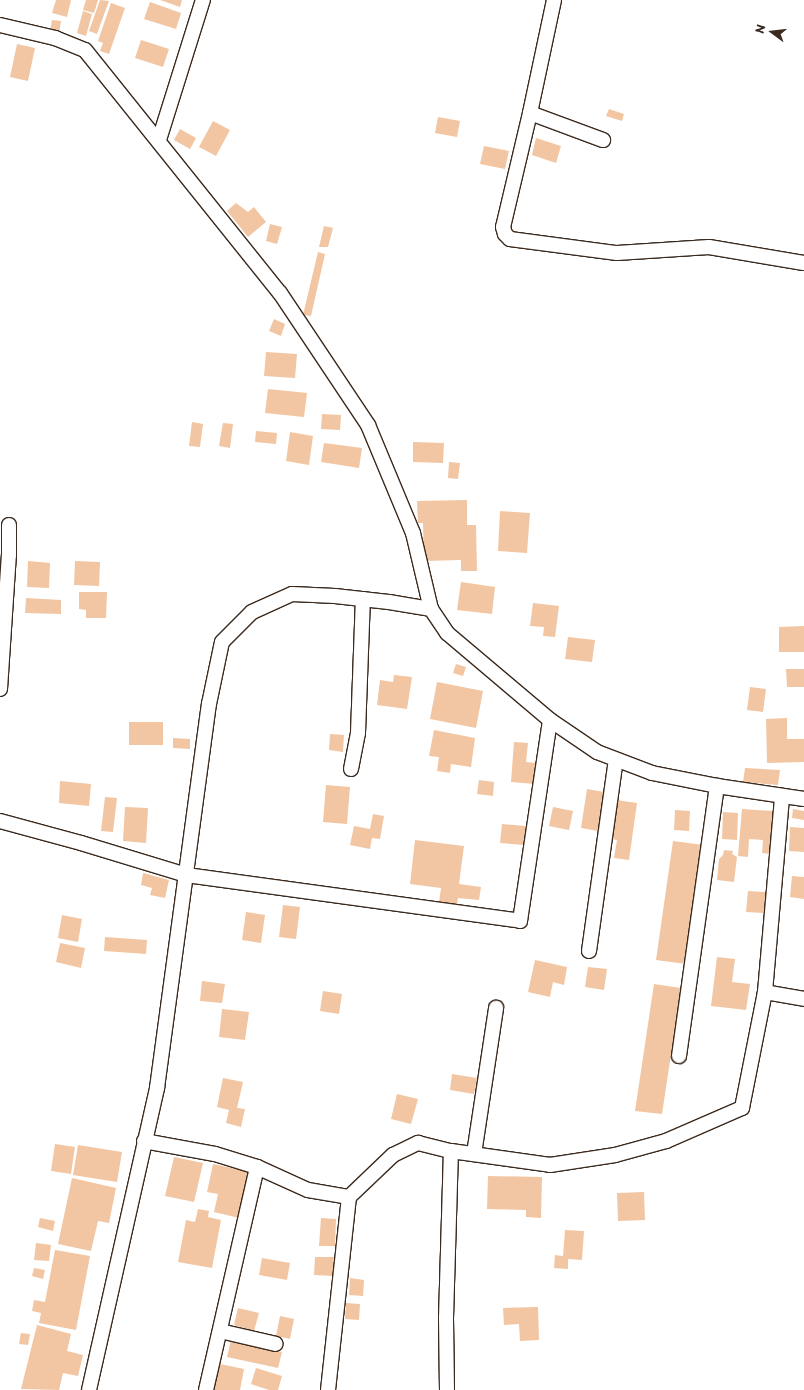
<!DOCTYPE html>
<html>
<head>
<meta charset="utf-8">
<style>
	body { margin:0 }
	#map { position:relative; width:804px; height:1390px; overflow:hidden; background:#fff; font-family:"Playpen Sans",sans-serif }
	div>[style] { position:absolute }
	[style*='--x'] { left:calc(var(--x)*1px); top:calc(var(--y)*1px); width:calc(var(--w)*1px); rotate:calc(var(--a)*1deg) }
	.building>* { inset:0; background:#f2c6a2 }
	.roads { filter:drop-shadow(1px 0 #3b2a1e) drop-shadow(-1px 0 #3b2a1e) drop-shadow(0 1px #3b2a1e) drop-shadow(0 -1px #3b2a1e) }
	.minor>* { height:14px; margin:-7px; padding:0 7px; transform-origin:7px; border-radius:7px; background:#fff }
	span { translate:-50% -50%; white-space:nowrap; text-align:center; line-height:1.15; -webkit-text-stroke:3px #fff; paint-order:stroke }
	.north { position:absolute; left:752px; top:12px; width:40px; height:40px; -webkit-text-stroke:3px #fff; paint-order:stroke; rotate:285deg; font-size:11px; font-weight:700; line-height:16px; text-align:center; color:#3b2a1e }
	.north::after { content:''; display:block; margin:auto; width:14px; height:18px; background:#3b2a1e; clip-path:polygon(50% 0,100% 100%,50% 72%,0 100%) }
</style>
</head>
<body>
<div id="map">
	<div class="building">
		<i style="clip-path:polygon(56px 0,71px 0,67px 17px,52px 13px)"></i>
		<i style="clip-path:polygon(86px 0,98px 0,94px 13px,83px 10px)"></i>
		<i style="clip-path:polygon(100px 0,109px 1px,97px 34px,89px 31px)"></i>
		<i style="clip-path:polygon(160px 0,182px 0,180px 7px)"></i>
		<i style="clip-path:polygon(150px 2px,181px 13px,176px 29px,144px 19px)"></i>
		<i style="clip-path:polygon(111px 3px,125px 8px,109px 54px,100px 51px,103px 43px,98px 41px)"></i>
		<i style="clip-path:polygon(83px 11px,92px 14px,86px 36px,77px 33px)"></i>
		<i style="clip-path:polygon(52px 20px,61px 21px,59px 34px,50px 32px)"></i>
		<i style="clip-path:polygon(141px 40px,169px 49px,163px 67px,135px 58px)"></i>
		<i style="clip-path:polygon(17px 44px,35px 48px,28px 81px,10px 77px)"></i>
		<i style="clip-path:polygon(609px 109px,624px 114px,622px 121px,606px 116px)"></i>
		<i style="clip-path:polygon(438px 117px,460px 121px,457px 137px,435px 133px)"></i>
		<i style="clip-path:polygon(213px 121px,230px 130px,216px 156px,199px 147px)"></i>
		<i style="clip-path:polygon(180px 129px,196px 138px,190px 149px,174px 140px)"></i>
		<i style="clip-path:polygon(536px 138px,561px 146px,556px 163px,532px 155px)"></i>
		<i style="clip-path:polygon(484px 146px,509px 151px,505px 169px,480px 164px)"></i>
		<i style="clip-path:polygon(236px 203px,248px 212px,254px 207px,266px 222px,248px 237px,227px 211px)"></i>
		<i style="clip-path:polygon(270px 224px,282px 227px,277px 244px,266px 241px)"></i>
		<i style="clip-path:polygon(324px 226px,333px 228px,328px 247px,319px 247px)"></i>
		<i style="clip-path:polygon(318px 252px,325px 254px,311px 316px,303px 315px)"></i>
		<i style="clip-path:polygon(274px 319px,285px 324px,281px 336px,269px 331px)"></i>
		<i style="clip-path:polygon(266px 352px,297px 354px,295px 378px,264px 376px)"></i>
		<i style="clip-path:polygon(268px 389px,307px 393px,304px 417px,265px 413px)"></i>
		<i style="clip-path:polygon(322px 414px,341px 415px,340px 430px,321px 429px)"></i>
		<i style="clip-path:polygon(192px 422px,203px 424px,200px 447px,189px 446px)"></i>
		<i style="clip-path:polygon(223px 423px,233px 424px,230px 448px,219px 446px)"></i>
		<i style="clip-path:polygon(256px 431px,277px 433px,276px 444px,255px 442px)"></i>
		<i style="clip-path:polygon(290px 432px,313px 436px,309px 465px,286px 461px)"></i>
		<i style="clip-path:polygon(413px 442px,444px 443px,443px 463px,413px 462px)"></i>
		<i style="clip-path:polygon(324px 443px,362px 448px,359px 468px,321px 462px)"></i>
		<i style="clip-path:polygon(449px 462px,460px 463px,458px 479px,448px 478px)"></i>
		<i style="clip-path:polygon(467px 500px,467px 525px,476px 525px,477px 571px,461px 571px,461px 560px,424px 561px,423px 523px,418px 523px,417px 501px)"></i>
		<i style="clip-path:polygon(500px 511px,530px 513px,527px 553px,498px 551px)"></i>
		<i style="clip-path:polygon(28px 561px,50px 563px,49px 588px,27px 587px)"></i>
		<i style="clip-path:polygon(75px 561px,100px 562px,99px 586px,74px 585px)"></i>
		<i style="clip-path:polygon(461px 582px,495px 587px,492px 614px,457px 610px)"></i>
		<i style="clip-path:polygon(79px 592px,107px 592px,106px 618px,86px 618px,86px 610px,79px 609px)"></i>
		<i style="clip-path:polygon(26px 598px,61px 600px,61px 614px,25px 613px)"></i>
		<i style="clip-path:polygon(533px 603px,559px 606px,555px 637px,543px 636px,544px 627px,530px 626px)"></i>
		<i style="clip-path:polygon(804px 626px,804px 652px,779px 652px,779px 627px)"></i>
		<i style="clip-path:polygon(568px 637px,595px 640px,592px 662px,565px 659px)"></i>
		<i style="clip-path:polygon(456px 664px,466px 667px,463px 676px,453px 673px)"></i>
		<i style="clip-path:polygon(786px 669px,804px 669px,804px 687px,787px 687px)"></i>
		<i style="clip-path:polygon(394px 675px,412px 677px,407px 709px,377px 705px,380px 680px,393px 682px)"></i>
		<i style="clip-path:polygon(437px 682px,483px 691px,476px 728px,430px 719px)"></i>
		<i style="clip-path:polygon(750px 687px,766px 689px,763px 712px,747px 710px)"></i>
		<i style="clip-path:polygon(787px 718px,787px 739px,804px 739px,804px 762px,767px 763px,766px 719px)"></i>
		<i style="clip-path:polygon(129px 722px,163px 722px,163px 745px,129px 745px)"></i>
		<i style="clip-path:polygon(434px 730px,475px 738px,471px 767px,451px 764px,450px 773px,437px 771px,439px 757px,429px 756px)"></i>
		<i style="clip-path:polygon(330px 734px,344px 735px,343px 752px,329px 750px)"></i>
		<i style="clip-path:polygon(173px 738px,190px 739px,190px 749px,173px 748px)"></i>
		<i style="clip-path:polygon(514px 742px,528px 743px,526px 762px,536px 763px,535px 784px,511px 782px)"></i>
		<i style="clip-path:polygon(745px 768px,780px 770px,778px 785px,743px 782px)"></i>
		<i style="clip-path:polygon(479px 780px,494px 782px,493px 796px,477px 794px)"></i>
		<i style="clip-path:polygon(60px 781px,91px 784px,89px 806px,59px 803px)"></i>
		<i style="clip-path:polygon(326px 785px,350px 787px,347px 824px,323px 822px)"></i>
		<i style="clip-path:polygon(587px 789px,604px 792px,598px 831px,581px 828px)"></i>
		<i style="clip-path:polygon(105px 797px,117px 798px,113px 832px,101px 831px)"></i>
		<i style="clip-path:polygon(616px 800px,637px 803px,629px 860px,614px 858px,617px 840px,611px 839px)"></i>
		<i style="clip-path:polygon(125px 807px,148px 808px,146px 843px,123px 841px)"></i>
		<i style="clip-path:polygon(553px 807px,573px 811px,569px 830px,549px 826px)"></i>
		<i style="clip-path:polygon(742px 809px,773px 811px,769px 854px,762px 853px,763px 840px,749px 839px,748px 857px,738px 856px)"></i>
		<i style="clip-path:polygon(793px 809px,804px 811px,804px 820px,792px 818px)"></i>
		<i style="clip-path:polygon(675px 810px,690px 811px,689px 831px,674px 830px)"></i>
		<i style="clip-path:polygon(723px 812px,738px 813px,737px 840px,722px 839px)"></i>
		<i style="clip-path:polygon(373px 814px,384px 816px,380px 839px,372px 838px,370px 849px,350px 845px,354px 826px,370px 829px)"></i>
		<i style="clip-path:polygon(502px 824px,526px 826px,524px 845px,500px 843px)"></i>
		<i style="clip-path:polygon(790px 827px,804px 828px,804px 852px,789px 851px)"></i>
		<i style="clip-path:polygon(415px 840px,464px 846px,459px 884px,481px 887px,479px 900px,458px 898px,457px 905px,439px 902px,441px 888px,410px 884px)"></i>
		<i style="clip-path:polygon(673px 841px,703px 845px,686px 964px,656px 960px)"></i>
		<i style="clip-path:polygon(724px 850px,733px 851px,732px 854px,737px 857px,734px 882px,717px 880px,719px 859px,723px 855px)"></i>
		<i style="clip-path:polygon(143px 873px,169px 880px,165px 898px,150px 895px,152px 888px,141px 885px)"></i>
		<i style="clip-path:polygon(792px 876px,804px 877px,804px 899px,790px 897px)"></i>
		<i style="clip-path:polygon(748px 891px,766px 892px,765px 913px,746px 912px)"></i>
		<i style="clip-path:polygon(283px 905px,300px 907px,296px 939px,279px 937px)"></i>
		<i style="clip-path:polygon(246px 912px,265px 915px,261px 943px,242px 940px)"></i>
		<i style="clip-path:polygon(62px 915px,82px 919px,78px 942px,58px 938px)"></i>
		<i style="clip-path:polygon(105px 937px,147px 940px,146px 954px,104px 951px)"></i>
		<i style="clip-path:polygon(60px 943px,85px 948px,81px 968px,56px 962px)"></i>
		<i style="clip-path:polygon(717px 957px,735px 959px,732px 982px,750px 984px,746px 1010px,711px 1006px)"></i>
		<i style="clip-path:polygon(535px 960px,567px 967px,564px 985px,553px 982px,550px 997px,528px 992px)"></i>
		<i style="clip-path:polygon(588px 967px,607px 969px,604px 990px,585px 987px)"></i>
		<i style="clip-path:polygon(202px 981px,225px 984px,222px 1003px,200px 1001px)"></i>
		<i style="clip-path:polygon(654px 984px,681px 988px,662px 1114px,635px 1111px)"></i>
		<i style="clip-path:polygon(323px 991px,342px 994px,339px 1014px,320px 1011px)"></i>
		<i style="clip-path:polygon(222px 1009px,249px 1012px,245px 1040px,219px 1037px)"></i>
		<i style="clip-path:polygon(452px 1074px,477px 1078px,474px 1094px,450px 1090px)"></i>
		<i style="clip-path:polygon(223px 1078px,243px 1082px,237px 1108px,245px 1109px,241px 1127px,226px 1123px,229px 1110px,217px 1107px)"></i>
		<i style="clip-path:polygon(397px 1094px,418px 1099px,411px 1124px,391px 1119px)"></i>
		<i style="clip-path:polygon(55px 1144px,75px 1147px,71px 1174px,51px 1171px)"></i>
		<i style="clip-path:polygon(78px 1145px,122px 1152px,117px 1182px,73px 1175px)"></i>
		<i style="clip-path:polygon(174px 1157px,203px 1163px,194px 1202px,165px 1196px)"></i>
		<i style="clip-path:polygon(213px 1164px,249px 1172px,239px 1218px,214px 1212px,218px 1194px,207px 1192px)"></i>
		<i style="clip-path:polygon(488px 1176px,542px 1177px,541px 1218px,526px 1217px,526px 1210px,487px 1209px)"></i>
		<i style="clip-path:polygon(72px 1178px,116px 1188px,109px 1223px,98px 1221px,91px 1251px,58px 1244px)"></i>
		<i style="clip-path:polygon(644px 1192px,645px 1220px,618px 1221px,617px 1193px)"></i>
		<i style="clip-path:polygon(198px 1209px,209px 1211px,208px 1217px,221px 1220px,212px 1268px,178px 1262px,186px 1220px,195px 1222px)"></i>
		<i style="clip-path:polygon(40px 1218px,55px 1221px,53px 1231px,38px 1227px)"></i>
		<i style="clip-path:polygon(321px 1218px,336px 1219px,335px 1246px,319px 1246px)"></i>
		<i style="clip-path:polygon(565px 1230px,584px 1231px,582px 1260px,568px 1259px,568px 1269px,554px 1268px,555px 1255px,563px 1256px)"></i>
		<i style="clip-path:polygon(36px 1243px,51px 1245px,49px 1261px,34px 1260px)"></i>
		<i style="clip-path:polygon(55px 1250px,90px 1256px,76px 1330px,39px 1323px,41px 1313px,32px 1311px,34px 1300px,45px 1302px)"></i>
		<i style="clip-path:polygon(315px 1257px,334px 1257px,333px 1276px,314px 1275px)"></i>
		<i style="clip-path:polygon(262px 1258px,290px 1263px,287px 1280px,259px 1275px)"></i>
		<i style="clip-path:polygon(34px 1268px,45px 1270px,43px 1279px,32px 1276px)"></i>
		<i style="clip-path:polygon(350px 1278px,364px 1280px,363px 1296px,349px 1295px)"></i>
		<i style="clip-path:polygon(346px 1303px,360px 1304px,359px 1320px,345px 1319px)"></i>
		<i style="clip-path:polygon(538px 1307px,539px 1340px,520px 1341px,519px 1324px,504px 1325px,503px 1308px)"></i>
		<i style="clip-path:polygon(238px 1308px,259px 1313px,254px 1331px,234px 1325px)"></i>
		<i style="clip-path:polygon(280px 1316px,294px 1319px,290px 1339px,276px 1336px)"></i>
		<i style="clip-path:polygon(37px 1325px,71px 1334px,67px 1351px,83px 1355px,78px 1376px,63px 1373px,59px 1390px,21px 1389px)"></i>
		<i style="clip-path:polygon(21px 1333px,30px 1334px,28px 1345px,19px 1344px)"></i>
		<i style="clip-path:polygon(231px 1340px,282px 1352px,278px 1368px,227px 1357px)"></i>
		<i style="clip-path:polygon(220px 1364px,244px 1369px,240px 1390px,214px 1390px)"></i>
		<i style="clip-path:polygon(256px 1368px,282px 1376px,278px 1390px,269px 1390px,251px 1384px)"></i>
	</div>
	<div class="roads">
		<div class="minor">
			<i style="--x:554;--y:0;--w:116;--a:102"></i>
			<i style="--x:530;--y:113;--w:117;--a:103.3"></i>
			<i style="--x:503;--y:227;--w:7;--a:74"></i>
			<i style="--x:505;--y:234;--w:7;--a:45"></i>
			<i style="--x:510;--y:239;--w:108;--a:7.5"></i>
			<i style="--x:617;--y:253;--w:92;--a:-3.7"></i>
			<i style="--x:709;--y:247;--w:96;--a:9.6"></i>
			<i style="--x:0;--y:25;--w:57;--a:13.3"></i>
			<i style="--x:55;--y:38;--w:32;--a:22"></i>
			<i style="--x:85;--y:50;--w:312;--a:51.3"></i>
			<i style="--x:280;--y:293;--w:159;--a:56.3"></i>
			<i style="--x:368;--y:425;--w:117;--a:67.4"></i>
			<i style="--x:413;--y:533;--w:78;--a:76.7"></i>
			<i style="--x:530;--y:113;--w:78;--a:20.3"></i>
			<i style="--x:159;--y:140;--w:147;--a:-72.6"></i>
			<i style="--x:0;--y:689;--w:134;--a:-86.2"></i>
			<i style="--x:9;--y:555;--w:30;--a:-90"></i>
			<i style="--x:351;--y:769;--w:37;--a:-79"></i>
			<i style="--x:358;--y:733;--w:134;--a:-87.9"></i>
			<i style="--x:0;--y:821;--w:84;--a:15.2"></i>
			<i style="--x:81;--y:843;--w:110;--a:16.9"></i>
			<i style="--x:186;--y:875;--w:337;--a:7.8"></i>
			<i style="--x:520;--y:921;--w:203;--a:-81.5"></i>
			<i style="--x:589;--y:951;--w:193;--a:-82"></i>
			<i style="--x:765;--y:992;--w:40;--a:10"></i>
			<i style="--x:679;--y:1056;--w:273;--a:-82"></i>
			<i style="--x:144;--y:1141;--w:72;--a:10.4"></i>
			<i style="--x:215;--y:1154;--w:44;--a:17.2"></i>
			<i style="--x:257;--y:1167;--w:56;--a:24.3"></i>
			<i style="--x:308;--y:1190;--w:42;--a:9.7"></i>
			<i style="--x:349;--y:1197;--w:61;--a:-43.7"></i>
			<i style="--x:393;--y:1155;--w:28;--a:-26"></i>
			<i style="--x:418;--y:1143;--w:34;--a:14"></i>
			<i style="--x:451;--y:1151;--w:100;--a:8"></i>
			<i style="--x:550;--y:1165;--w:66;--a:-8.7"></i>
			<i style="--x:615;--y:1155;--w:53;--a:-15.4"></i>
			<i style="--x:666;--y:1141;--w:83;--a:-23.5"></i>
			<i style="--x:742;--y:1108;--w:118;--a:-78.8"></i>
			<i style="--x:765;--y:992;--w:197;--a:-85"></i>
			<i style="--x:474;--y:1154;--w:148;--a:-81.4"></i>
			<i style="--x:220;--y:1331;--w:57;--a:13.1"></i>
			<i style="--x:89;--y:1390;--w:310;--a:-77.3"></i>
			<i style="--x:157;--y:1088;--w:388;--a:-82.3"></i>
			<i style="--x:209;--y:704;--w:63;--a:-78.2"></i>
			<i style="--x:222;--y:642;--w:42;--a:-45"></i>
			<i style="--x:252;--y:612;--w:44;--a:-24.2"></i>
			<i style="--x:292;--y:594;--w:43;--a:2.7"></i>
			<i style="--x:335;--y:596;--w:54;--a:6.3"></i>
			<i style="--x:389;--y:602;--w:43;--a:9.5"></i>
			<i style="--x:431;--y:609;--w:29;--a:56"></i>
			<i style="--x:447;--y:633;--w:135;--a:40.2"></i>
			<i style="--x:550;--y:720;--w:57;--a:34.2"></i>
			<i style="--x:597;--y:752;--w:59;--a:20.9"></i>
			<i style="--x:652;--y:773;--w:66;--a:11.3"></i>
			<i style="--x:717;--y:786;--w:88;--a:8.5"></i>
			<i style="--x:206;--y:1390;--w:229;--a:-77.1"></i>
			<i style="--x:328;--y:1390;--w:194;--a:-83.8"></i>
			<i style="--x:447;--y:1390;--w:72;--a:-90.8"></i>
			<i style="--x:446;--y:1318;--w:167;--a:-88.3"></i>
		</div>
	</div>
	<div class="north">N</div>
</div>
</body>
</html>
